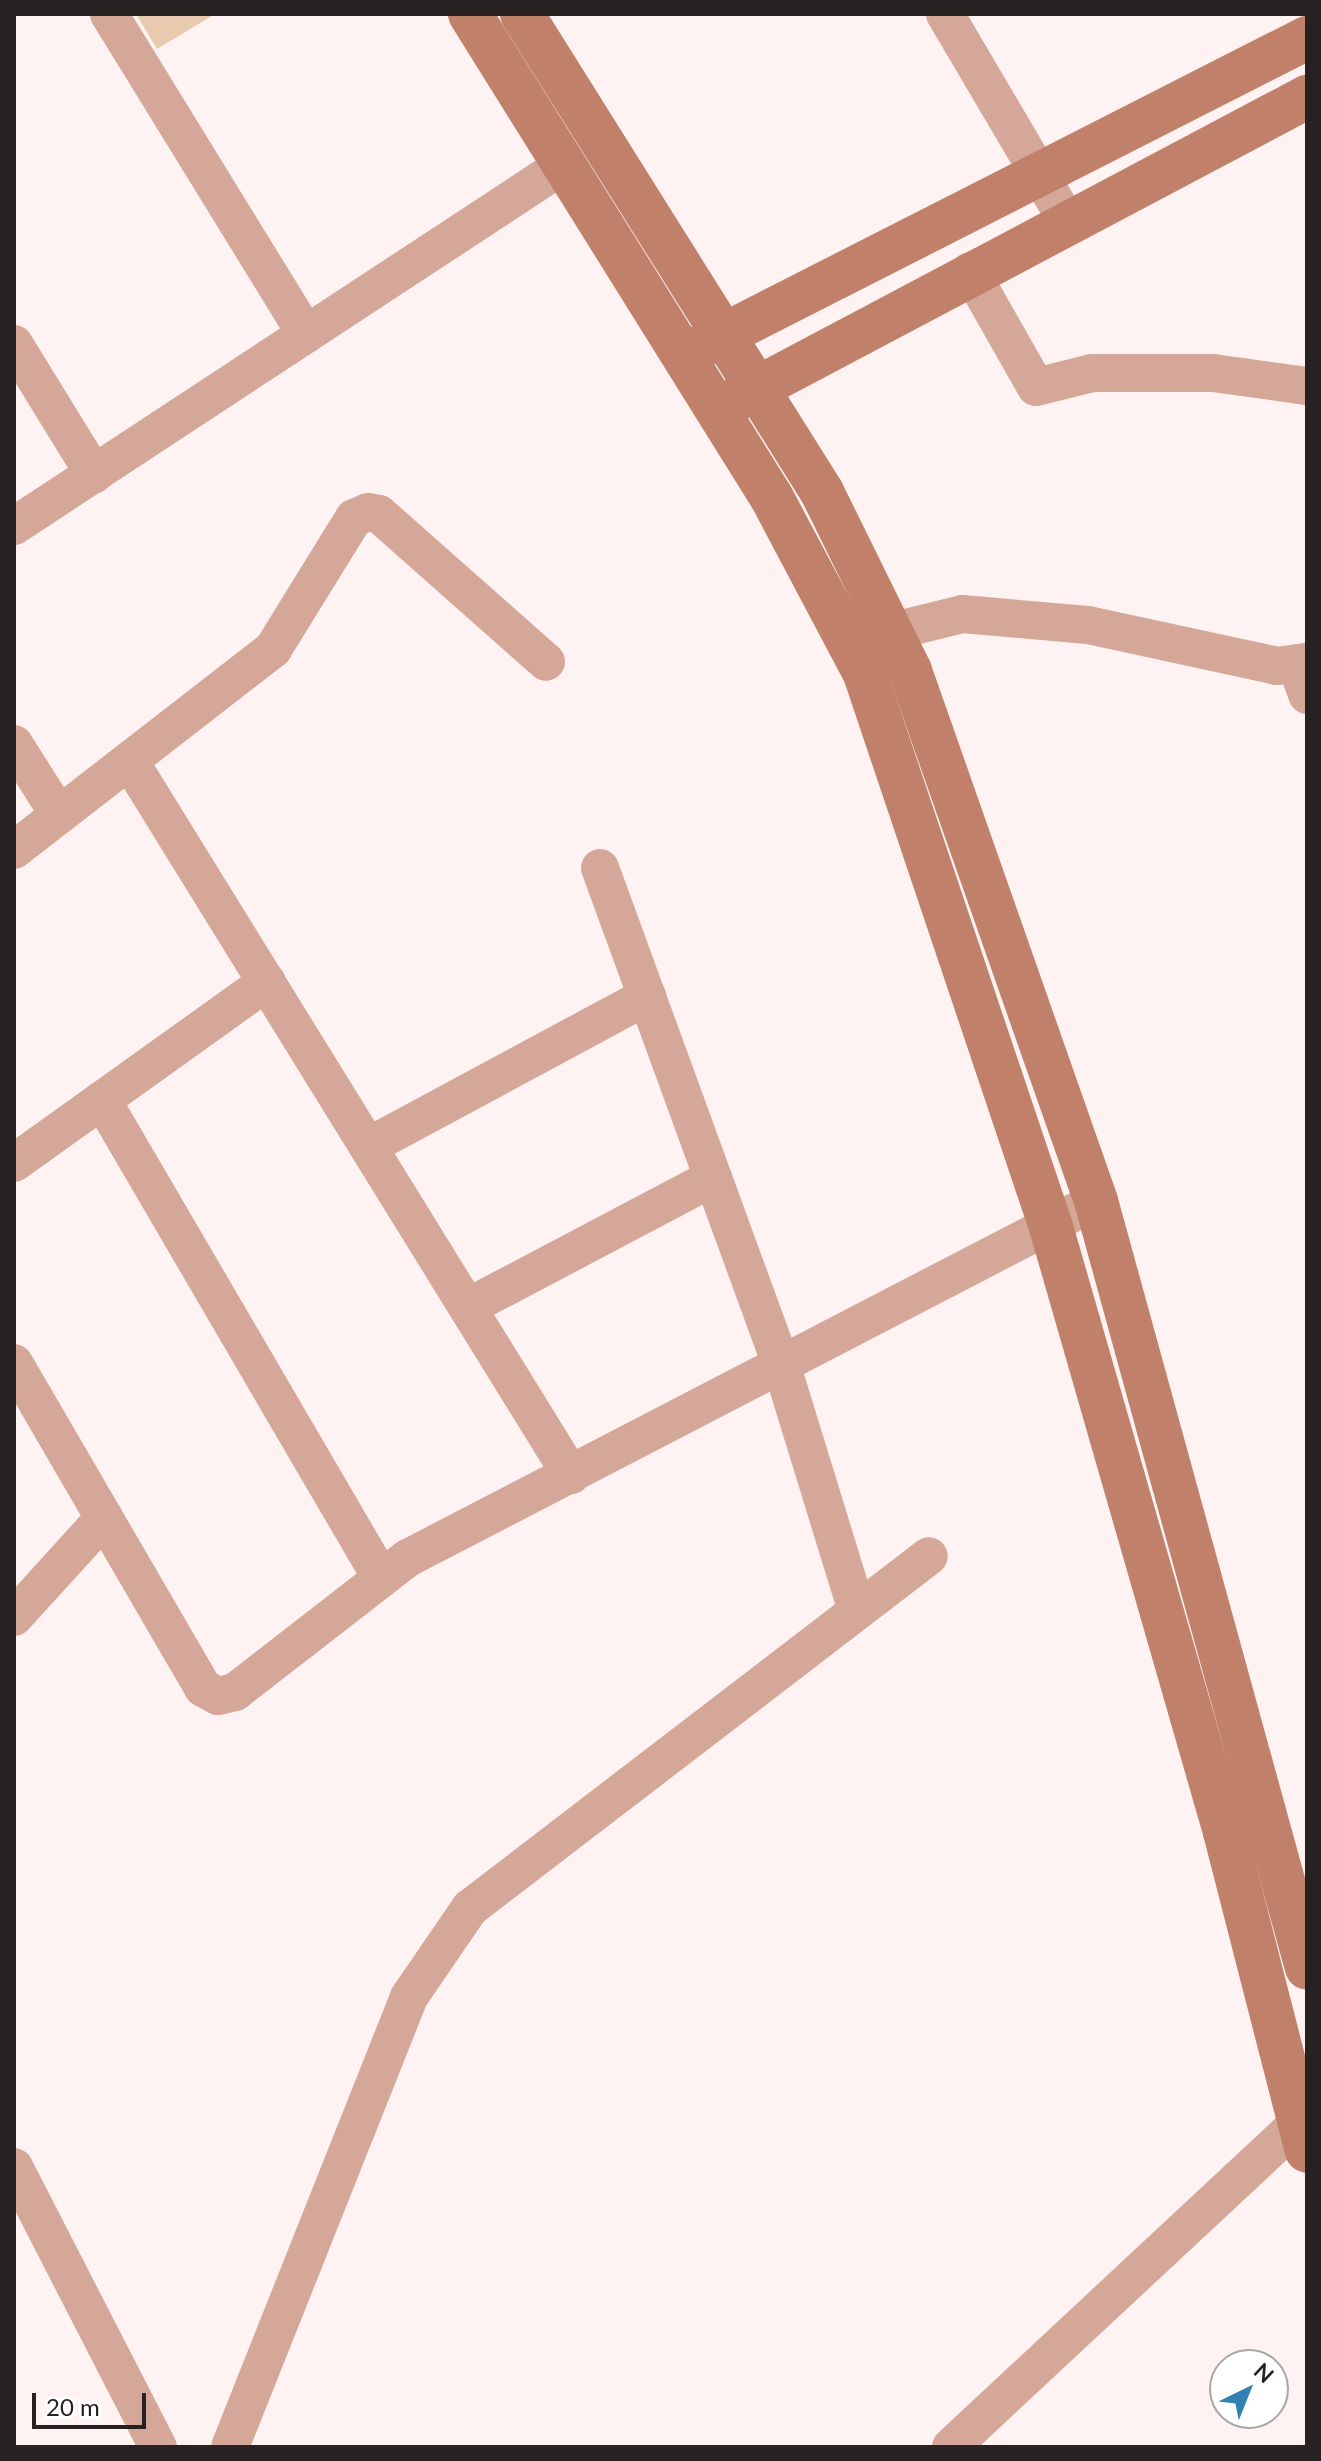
<!DOCTYPE html>
<html>
<head>
<meta charset="utf-8">
<style>
	body { margin:0 }
	#map { position:relative; width:1321px; height:2461px; overflow:hidden; background:#fff2f3; font-family:Lato,sans-serif }
	div>[style] { position:absolute }
	[style*='--x'] { left:calc(var(--x)*1px); top:calc(var(--y)*1px); width:calc(var(--w)*1px); rotate:calc(var(--a)*1deg) }
	.green>* { inset:0; background:#e8cbae }
	.street>* { height:38px; margin:-19px; padding:0 19px; transform-origin:19px; border-radius:19px; background:#d4a798 }
	.secondary>* { height:44px; margin:-22px; padding:0 22px; transform-origin:22px; border-radius:22px; background:#c08069 }
	span { translate:-50% -50%; white-space:nowrap; text-align:center; line-height:1.15; -webkit-text-stroke:8px #fff; paint-order:stroke }
	.frame { position:absolute; inset:0; border:16px solid #282121; pointer-events:none }
	.north { position:absolute; left:1209px; top:2349px; width:80px; height:80px; box-sizing:border-box; background:#fff; border:2px solid #a9a6a6; border-radius:50%; rotate:43deg; font-size:22px; font-weight:700; line-height:32px; text-align:center; color:#282121 }
	.north::after { content:''; display:block; margin:auto; width:28px; height:36px; background:#3381b3; clip-path:polygon(50% 0,100% 100%,50% 72%,0 100%) }
	.scale { position:absolute; left:32px; top:2393px; width:114px; height:36px; box-sizing:border-box; border:4px solid #282121; border-top:0; padding-left:10px; font-size:24px; line-height:28px; white-space:nowrap; color:#282121; -webkit-text-stroke:6px #fff; paint-order:stroke }
</style>
</head>
<body>
<div id="map">
	<div class="green">
		<i style="clip-path:polygon(136px 14px,215px 14px,157px 49px)"></i>
	</div>
	<div class="street">
		<i style="--x:109;--y:14;--w:376;--a:58.4"></i>
		<i style="--x:945;--y:14;--w:243;--a:59.5"></i>
		<i style="--x:970;--y:271;--w:133;--a:60.4"></i>
		<i style="--x:1036;--y:387;--w:58;--a:-14"></i>
		<i style="--x:1092;--y:373;--w:121;--a:0"></i>
		<i style="--x:1213;--y:373;--w:95;--a:7.9"></i>
		<i style="--x:14;--y:344;--w:153;--a:58.4"></i>
		<i style="--x:14;--y:526;--w:659;--a:-33.3"></i>
		<i style="--x:890;--y:632;--w:74;--a:-14"></i>
		<i style="--x:962;--y:614;--w:126;--a:5"></i>
		<i style="--x:1088;--y:625;--w:193;--a:12.2"></i>
		<i style="--x:1277;--y:666;--w:30;--a:-8"></i>
		<i style="--x:1296;--y:664;--w:33;--a:70"></i>
		<i style="--x:14;--y:744;--w:84;--a:57.6"></i>
		<i style="--x:132;--y:765;--w:835;--a:58.27"></i>
		<i style="--x:14;--y:850;--w:328;--a:-37.8"></i>
		<i style="--x:273;--y:649;--w:154;--a:-58.3"></i>
		<i style="--x:354;--y:518;--w:15;--a:-23"></i>
		<i style="--x:368;--y:512;--w:11;--a:10"></i>
		<i style="--x:379;--y:514;--w:223;--a:41.5"></i>
		<i style="--x:600;--y:868;--w:531;--a:69.96"></i>
		<i style="--x:782;--y:1367;--w:255;--a:72.9"></i>
		<i style="--x:102;--y:1100;--w:551;--a:59.71"></i>
		<i style="--x:369;--y:1146;--w:316;--a:-28.3"></i>
		<i style="--x:14;--y:1163;--w:311;--a:-35.6"></i>
		<i style="--x:468;--y:1307;--w:277;--a:-27.8"></i>
		<i style="--x:14;--y:1363;--w:376;--a:59.8"></i>
		<i style="--x:203;--y:1688;--w:17;--a:28"></i>
		<i style="--x:218;--y:1696;--w:17;--a:-13"></i>
		<i style="--x:235;--y:1692;--w:219;--a:-37.8"></i>
		<i style="--x:408;--y:1558;--w:775;--a:-27.42"></i>
		<i style="--x:14;--y:1617;--w:134;--a:-47.7"></i>
		<i style="--x:14;--y:2167;--w:315;--a:62.8"></i>
		<i style="--x:230;--y:2447;--w:484;--a:-68.3"></i>
		<i style="--x:409;--y:1997;--w:108;--a:-55.6"></i>
		<i style="--x:470;--y:1908;--w:578;--a:-37.48"></i>
		<i style="--x:951;--y:2447;--w:477;--a:-43"></i>
	</div>
	<div class="secondary">
		<i style="--x:470;--y:14;--w:570;--a:58.04"></i>
		<i style="--x:772;--y:498;--w:199;--a:62.1"></i>
		<i style="--x:865;--y:674;--w:583;--a:71.41"></i>
		<i style="--x:1051;--y:1227;--w:630;--a:73.95"></i>
		<i style="--x:1225;--y:1832;--w:329;--a:75.6"></i>
		<i style="--x:522;--y:14;--w:564;--a:57.89"></i>
		<i style="--x:822;--y:492;--w:199;--a:63.8"></i>
		<i style="--x:910;--y:671;--w:562;--a:70.66"></i>
		<i style="--x:1096;--y:1201;--w:795;--a:74.62"></i>
		<i style="--x:700;--y:347;--w:681;--a:-26.98"></i>
		<i style="--x:733;--y:401;--w:650;--a:-27.91"></i>
	</div>
	<div class="frame"></div>
	<div class="north">N</div>
	<div class="scale">20 m</div>
</div>
</body>
</html>
